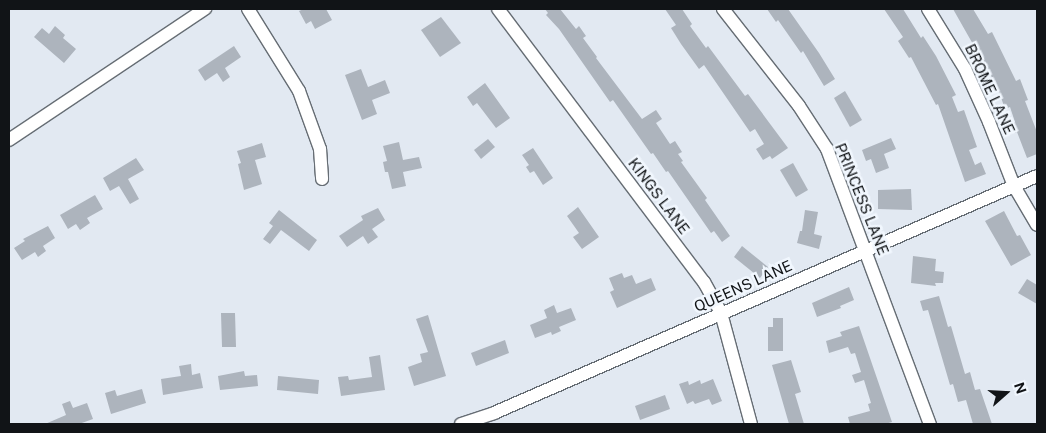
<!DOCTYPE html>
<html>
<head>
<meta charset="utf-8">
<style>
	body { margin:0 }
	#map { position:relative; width:1046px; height:433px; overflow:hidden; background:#e2e9f2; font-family:"Public Sans",sans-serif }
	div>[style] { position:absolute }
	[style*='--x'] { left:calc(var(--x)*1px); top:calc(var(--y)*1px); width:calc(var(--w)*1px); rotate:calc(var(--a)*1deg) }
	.building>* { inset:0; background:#adb4bd }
	.roads { filter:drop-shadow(1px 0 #666d74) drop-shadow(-1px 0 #666d74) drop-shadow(0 1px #666d74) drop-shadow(0 -1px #666d74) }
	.minor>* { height:12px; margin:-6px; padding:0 6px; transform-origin:6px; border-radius:6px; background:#fff }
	span { translate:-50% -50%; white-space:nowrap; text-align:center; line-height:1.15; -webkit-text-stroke:5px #f1f7fe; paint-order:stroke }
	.street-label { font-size:15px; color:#111417 }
	.frame { position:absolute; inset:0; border:10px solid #111417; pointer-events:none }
	.north { position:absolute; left:981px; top:368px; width:50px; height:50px; -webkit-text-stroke:4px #f1f7fe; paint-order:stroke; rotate:71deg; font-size:14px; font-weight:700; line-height:20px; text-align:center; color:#111417 }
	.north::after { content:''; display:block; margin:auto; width:18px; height:22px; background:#111417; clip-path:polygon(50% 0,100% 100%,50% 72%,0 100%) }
</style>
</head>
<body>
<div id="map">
	<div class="building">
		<i style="clip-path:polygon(304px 9px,326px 9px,332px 20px,315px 29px,311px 21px,306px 24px,299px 11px)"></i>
		<i style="clip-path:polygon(545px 9px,560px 9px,576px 29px,579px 26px,586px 36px,583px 38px,597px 57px,596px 58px,642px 119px,656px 110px,662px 119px,656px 123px,670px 144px,675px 141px,682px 152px,678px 154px,683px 161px,681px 162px,707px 198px,705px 200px,730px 236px,722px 242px,714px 231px,711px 233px,668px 171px,666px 172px,653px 153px,651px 154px,613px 100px,610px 102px,559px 29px,546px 15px,548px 13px)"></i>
		<i style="clip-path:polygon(665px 9px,682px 9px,692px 24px,690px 26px,706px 48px,708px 46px,745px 96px,748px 94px,788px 148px,772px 159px,770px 156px,763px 160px,756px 149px,764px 144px,755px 129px,750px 132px,704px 65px,699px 69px,681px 44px,671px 28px,676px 25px)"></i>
		<i style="clip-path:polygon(767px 9px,788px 9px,819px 53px,835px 79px,824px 86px,803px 51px,801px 53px,778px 20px,776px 22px)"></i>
		<i style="clip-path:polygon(884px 9px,903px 9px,921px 38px,923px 36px,936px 56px,956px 95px,952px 97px,958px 112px,964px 110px,977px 147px,969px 150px,975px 165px,981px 162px,986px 174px,965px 182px,938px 104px,936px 105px,911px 57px,909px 58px,898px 41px,903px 37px)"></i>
		<i style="clip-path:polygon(953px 9px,973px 9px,988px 34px,992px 32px,1016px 81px,1020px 79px,1028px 100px,1025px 101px,1037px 132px,1037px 154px,1027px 158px,1017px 132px,1014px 133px,1010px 124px,1015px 122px,1010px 107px,1005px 109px,996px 83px,995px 83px)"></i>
		<i style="clip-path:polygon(441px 17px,461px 43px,440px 57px,421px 30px)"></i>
		<i style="clip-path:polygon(55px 26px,65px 35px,63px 38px,76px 49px,64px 63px,34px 37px,42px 28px,49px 34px)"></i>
		<i style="clip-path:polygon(234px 46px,241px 57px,225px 68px,230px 77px,223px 82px,217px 73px,205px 81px,198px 70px)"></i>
		<i style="clip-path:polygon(361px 69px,368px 87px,385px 80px,390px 93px,372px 100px,377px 114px,362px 120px,345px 75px)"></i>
		<i style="clip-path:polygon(485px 83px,510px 118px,496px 128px,477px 103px,473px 106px,467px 97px)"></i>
		<i style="clip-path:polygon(845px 91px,862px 120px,850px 127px,834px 98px)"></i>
		<i style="clip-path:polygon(891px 138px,896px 149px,884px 154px,889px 168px,876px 173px,871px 159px,866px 161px,862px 150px)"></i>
		<i style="clip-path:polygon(488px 139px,495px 147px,481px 159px,474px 150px)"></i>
		<i style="clip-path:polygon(399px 142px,403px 160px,419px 157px,422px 168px,403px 172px,406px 186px,392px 189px,388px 172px,385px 172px,383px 162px,387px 161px,383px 146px)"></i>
		<i style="clip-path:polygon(262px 143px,266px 157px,255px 160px,262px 184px,244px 190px,238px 164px,241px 163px,237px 151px)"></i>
		<i style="clip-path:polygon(533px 148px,553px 178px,543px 185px,534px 171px,530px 173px,526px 167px,529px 165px,522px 155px)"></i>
		<i style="clip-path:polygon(136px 158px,144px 170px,128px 179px,139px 199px,130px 204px,119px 186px,110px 191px,103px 178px)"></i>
		<i style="clip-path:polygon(793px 163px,808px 190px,796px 197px,780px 170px)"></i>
		<i style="clip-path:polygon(911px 189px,912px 210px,878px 209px,878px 190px)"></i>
		<i style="clip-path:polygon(95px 195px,103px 209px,87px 218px,90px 223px,80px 230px,76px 224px,68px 229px,60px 215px)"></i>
		<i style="clip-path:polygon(578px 207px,599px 237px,582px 249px,573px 237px,579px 233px,567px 216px)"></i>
		<i style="clip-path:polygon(378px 208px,385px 220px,372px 229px,378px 237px,368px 244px,363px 236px,347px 247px,339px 236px,363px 220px,361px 216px)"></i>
		<i style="clip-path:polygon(279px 210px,317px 240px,309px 251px,281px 230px,270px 244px,263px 239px,273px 226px,269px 223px)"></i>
		<i style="clip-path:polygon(805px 210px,818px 212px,814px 234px,822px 236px,819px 249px,797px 243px,800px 231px,802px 231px)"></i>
		<i style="clip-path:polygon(1004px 211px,1017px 236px,1020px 235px,1031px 255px,1011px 266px,985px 221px)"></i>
		<i style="clip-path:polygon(48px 226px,55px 238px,43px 246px,46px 251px,38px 257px,35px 252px,22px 260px,14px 248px,25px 241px,23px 239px)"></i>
		<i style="clip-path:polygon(742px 246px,768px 267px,760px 278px,734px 257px)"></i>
		<i style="clip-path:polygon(913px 256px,936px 259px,935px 271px,944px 272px,943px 283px,935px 283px,936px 286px,911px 283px)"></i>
		<i style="clip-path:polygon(622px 273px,624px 278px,632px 275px,636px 284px,651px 278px,656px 290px,617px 308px,610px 292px,614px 290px,609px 278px)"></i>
		<i style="clip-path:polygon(1027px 279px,1037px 285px,1037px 304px,1018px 293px)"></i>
		<i style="clip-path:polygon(849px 287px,854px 300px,840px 306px,841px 308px,817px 317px,812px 303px)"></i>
		<i style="clip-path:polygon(939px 296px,948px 327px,951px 326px,965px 374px,970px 372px,975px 390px,980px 389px,992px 424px,973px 424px,966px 400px,958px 402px,953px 384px,950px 385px,928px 310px,923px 311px,920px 301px)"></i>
		<i style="clip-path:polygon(554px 305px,557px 313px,571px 308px,576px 320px,559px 327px,561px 331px,552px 335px,551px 332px,535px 338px,530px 325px,547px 318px,544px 310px)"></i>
		<i style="clip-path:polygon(221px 313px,235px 313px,236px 347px,222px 347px)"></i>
		<i style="clip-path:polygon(428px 315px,446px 376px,414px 386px,408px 367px,422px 362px,420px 354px,428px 352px,416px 319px)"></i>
		<i style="clip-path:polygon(773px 318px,783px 318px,783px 351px,768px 351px,768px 327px,773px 327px)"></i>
		<i style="clip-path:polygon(859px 326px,892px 422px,885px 424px,850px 424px,848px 417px,870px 411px,868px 404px,871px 403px,864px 380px,855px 383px,852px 375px,861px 372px,855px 353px,851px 354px,848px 347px,829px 353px,826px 341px,842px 336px,840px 332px)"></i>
		<i style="clip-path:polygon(505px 340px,509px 353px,476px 366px,471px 353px)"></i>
		<i style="clip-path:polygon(380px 355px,385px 390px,341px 396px,338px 377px,348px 376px,349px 380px,372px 377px,369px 357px)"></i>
		<i style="clip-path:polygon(791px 360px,801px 392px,795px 394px,804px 424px,789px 424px,772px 365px)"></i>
		<i style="clip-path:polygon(191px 364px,192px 375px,200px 373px,203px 388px,163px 395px,161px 379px,181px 376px,179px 366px)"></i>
		<i style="clip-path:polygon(244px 371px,245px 376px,257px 375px,258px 386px,220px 390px,218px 376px)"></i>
		<i style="clip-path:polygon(278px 376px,319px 380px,318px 394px,277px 390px)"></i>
		<i style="clip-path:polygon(713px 379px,722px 401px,712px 405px,709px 399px,695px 404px,693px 401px,687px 404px,679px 384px,688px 381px,689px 385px,700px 380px,701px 384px)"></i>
		<i style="clip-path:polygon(142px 389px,146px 403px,111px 414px,105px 393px,115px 390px,117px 396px)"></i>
		<i style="clip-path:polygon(665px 395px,670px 409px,640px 420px,635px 406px)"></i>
		<i style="clip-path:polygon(70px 401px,73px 408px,87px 403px,93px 419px,79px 424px,45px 424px,66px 415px,62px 404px)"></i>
	</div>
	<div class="roads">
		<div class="minor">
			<i style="--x:248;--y:9;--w:97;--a:58.1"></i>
			<i style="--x:299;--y:91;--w:62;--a:70.1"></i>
			<i style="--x:320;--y:149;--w:30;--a:86"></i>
			<i style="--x:498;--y:9;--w:342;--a:53"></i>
			<i style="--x:704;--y:282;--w:35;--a:61"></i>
			<i style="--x:721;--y:313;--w:115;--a:74.9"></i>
			<i style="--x:723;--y:9;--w:123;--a:51.9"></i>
			<i style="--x:799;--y:106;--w:51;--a:56.9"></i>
			<i style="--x:827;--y:149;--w:294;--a:69.5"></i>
			<i style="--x:928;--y:9;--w:70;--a:58.3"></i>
			<i style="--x:965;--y:69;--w:58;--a:65.6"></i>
			<i style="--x:989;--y:122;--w:69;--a:68.7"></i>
			<i style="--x:1014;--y:186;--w:45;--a:59.5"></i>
			<i style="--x:9;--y:140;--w:236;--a:-33.8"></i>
			<i style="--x:461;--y:424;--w:35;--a:-18"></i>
			<i style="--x:494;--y:413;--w:592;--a:-23.58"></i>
		</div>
	</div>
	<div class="street-label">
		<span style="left:990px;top:89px;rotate:65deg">BROME LANE</span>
		<span style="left:659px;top:196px;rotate:53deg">KINGS LANE</span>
		<span style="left:862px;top:199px;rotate:68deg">PRINCESS LANE</span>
		<span style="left:743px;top:286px;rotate:-24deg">QUEENS LANE</span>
	</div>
	<div class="frame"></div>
	<div class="north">N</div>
</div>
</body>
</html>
